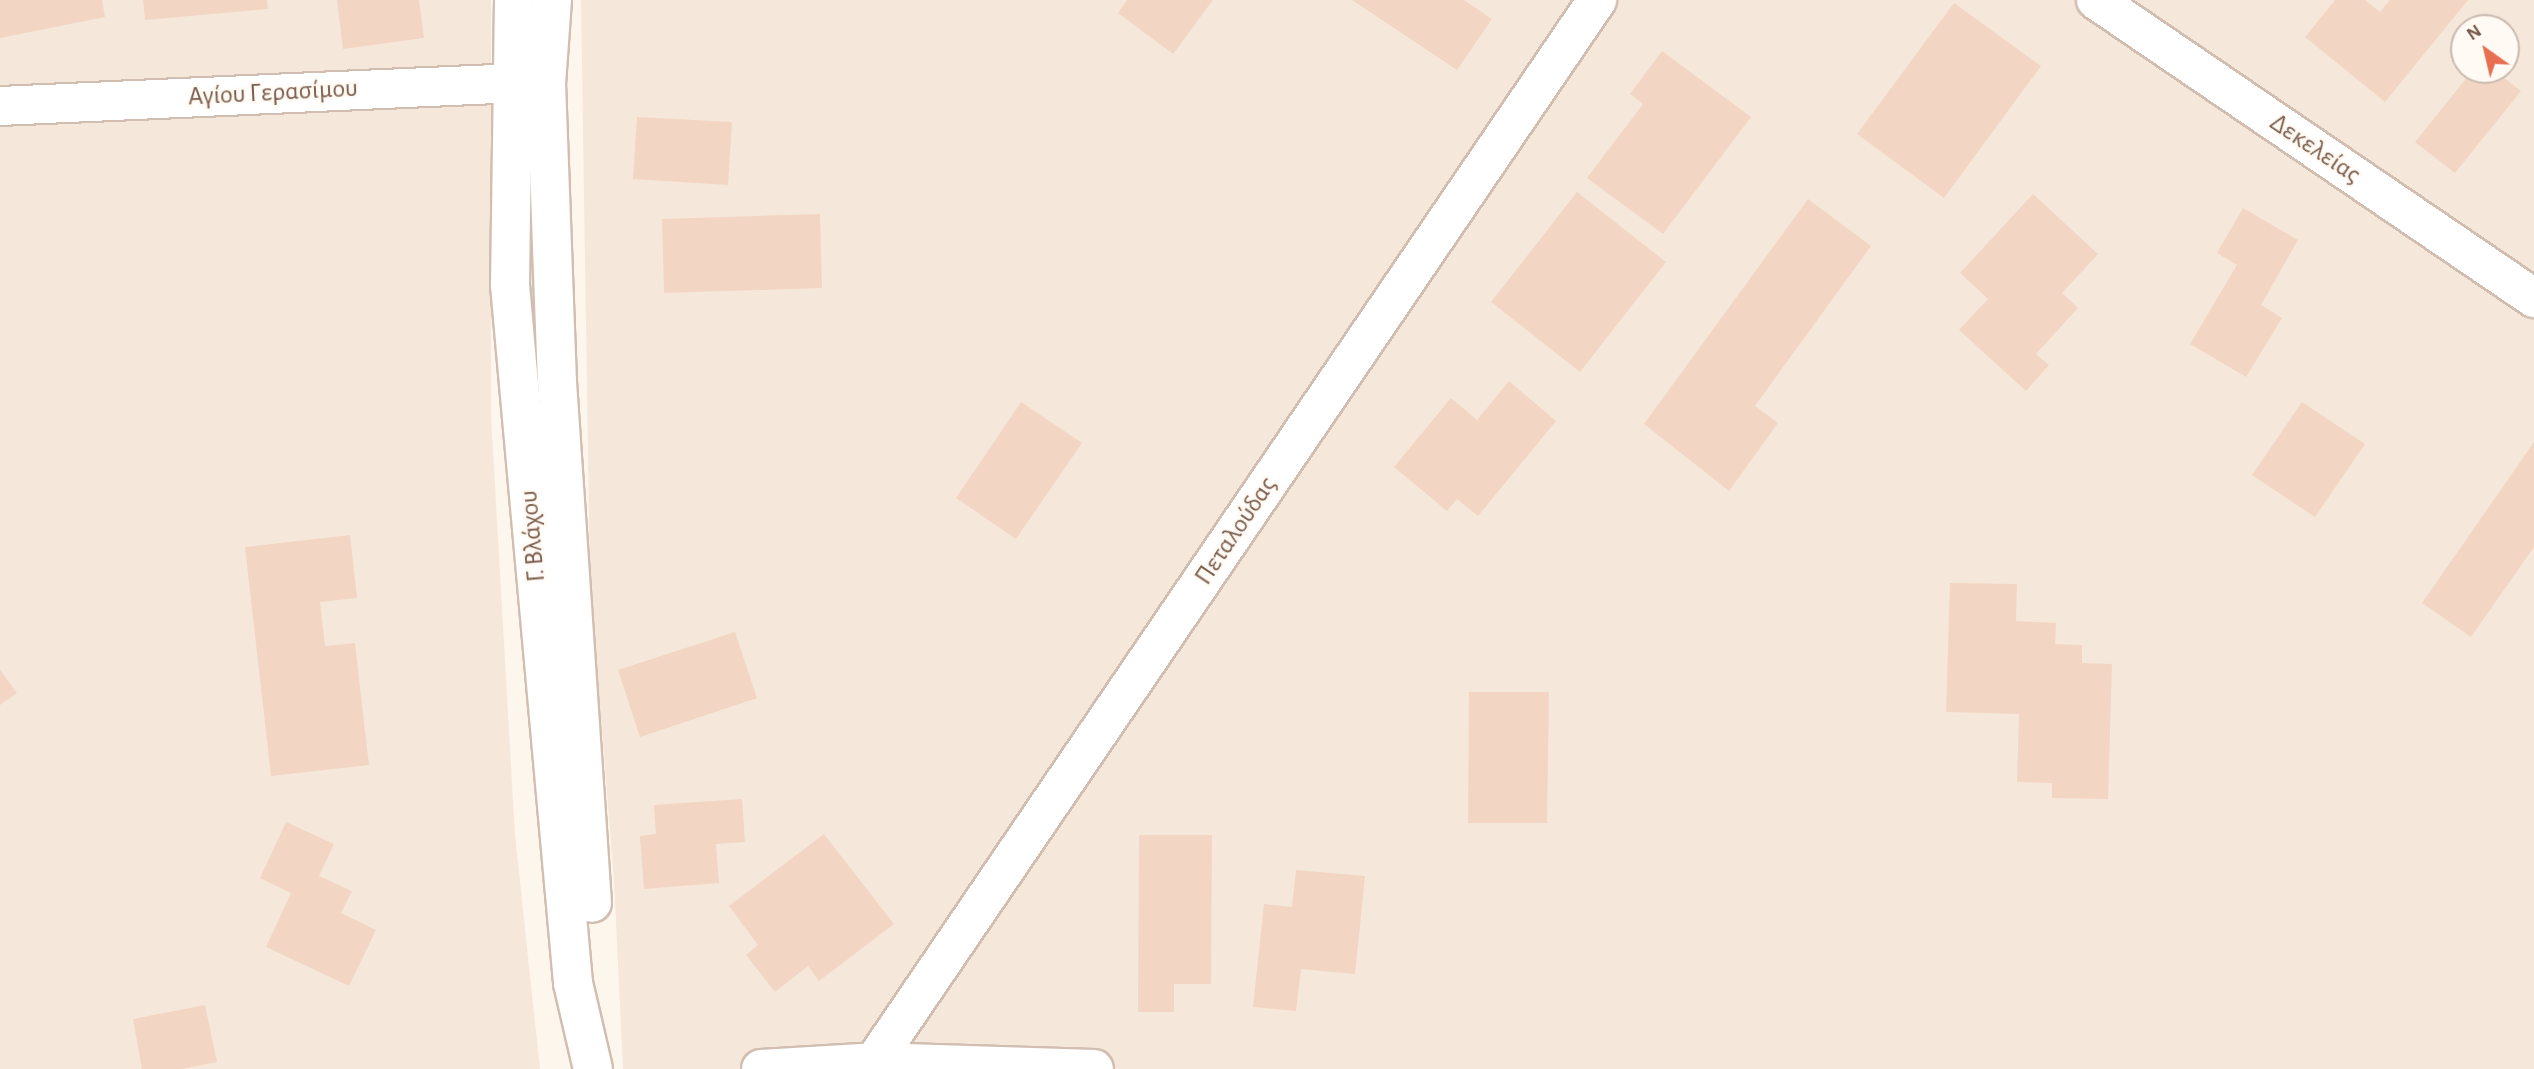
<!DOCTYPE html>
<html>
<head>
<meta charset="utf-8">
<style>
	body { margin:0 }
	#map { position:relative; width:2534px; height:1069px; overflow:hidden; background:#fdf6ec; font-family:"Alegreya Sans",sans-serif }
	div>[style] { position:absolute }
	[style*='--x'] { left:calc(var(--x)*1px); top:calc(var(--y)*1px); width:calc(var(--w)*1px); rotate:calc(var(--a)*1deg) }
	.residential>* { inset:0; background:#f5e8da }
	.building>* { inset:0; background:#f3d5c3 }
	.roads { filter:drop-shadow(2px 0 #d1beb0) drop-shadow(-2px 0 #d1beb0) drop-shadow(0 2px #d1beb0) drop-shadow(0 -2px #d1beb0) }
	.minor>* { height:38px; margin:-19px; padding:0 19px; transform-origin:19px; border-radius:19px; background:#fff }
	span { translate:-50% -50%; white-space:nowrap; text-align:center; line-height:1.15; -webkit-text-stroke:5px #fffaf3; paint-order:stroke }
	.street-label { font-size:26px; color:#7a5c4d }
	.north { position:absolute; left:2450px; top:14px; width:70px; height:70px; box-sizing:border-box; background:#fffaf3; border:2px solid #cabbb1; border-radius:50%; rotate:326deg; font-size:19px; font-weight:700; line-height:28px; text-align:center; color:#7a5c4d }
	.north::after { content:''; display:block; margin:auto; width:24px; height:32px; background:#e76f51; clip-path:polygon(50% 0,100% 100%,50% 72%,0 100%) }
</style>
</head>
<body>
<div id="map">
	<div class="residential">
		<i style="clip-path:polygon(0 0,491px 0,491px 416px,515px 835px,540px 1069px,0 1069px)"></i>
		<i style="clip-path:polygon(evenodd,581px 0,2534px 0,2534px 1069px,623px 1069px,614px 880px,590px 584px,581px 0,2464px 28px,2506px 28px,2506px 70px,2464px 70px,2464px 28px)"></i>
	</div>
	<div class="building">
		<i style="clip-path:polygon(0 0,102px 0,105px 17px,0 38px)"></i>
		<i style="clip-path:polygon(143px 0,267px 0,268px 9px,145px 20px)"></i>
		<i style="clip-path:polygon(337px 0,419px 0,424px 38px,343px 49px)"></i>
		<i style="clip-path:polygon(1127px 0,1213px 0,1173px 54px,1118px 13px)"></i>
		<i style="clip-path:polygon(1352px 0,1464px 0,1492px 19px,1457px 70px)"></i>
		<i style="clip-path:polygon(2335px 0,2365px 0,2380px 12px,2390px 0,2468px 0,2385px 102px,2305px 37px)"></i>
		<i style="clip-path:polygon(1954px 3px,2041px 66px,1944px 198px,1857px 134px)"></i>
		<i style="clip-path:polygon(1662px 51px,1751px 117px,1663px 234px,1587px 178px,1643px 104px,1630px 94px)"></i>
		<i style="clip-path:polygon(2473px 70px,2494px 70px,2521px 91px,2455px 173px,2415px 142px)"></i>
		<i style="clip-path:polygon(637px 117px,732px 122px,728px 185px,633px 179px)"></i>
		<i style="clip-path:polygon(1577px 192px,1666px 262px,1580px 372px,1491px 302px)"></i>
		<i style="clip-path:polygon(2033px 194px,2098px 254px,2062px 293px,2078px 308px,2036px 354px,2049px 365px,2026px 391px,1959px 330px,1988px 299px,1960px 273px)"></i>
		<i style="clip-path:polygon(1808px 199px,1871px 246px,1755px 406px,1778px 423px,1729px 491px,1644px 424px)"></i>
		<i style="clip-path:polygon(2243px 208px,2298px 240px,2261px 305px,2282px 318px,2246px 377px,2190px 344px,2237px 265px,2217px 253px)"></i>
		<i style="clip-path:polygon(820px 214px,822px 288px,664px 293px,662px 219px)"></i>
		<i style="clip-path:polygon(1509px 381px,1556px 421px,1478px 516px,1457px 499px,1447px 511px,1394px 467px,1451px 398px,1477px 420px)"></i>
		<i style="clip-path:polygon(1021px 402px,1082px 443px,1016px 539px,956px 498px)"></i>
		<i style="clip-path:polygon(2302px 402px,2365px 444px,2315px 517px,2252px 475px)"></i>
		<i style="clip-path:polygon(2534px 442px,2534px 547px,2471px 637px,2422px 603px)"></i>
		<i style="clip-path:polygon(350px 535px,357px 598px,320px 602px,325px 646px,355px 643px,369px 765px,271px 776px,245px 547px)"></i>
		<i style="clip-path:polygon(1950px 583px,2017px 584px,2016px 621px,2056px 623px,2055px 644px,2082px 645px,2082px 663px,2112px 664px,2108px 799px,2052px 798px,2052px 783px,2017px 782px,2019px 714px,1946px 712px)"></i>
		<i style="clip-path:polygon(735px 632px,757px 698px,640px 737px,618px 670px)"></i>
		<i style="clip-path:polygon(0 670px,17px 693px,0 705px)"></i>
		<i style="clip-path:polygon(1469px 692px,1549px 692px,1547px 823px,1468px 823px)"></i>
		<i style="clip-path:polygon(742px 799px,745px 842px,716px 844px,719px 883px,644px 889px,640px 836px,656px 834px,654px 805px)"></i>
		<i style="clip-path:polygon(286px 822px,334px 844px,319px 876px,352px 891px,341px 913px,376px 930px,349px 986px,266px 947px,291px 893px,260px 878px)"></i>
		<i style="clip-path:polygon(824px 834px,894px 924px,819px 981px,808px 966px,775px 992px,746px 955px,758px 945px,729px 906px)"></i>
		<i style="clip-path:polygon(1139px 835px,1212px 835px,1211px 984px,1174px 984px,1174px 1012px,1138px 1012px)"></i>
		<i style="clip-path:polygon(1296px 870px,1365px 876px,1355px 974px,1301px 969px,1296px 1011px,1253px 1007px,1264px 904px,1292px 907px)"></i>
		<i style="clip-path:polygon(205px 1005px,217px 1062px,182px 1069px,142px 1069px,133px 1019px)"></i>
	</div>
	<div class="roads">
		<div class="minor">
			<i style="--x:514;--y:0;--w:285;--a:90.8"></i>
			<i style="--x:510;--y:285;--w:701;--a:84.84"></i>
			<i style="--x:573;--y:983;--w:88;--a:76.9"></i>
			<i style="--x:552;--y:0;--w:83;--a:94.1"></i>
			<i style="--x:546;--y:83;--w:299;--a:87.9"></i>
			<i style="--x:557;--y:382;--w:522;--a:86.16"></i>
			<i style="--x:2096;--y:0;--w:530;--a:34.23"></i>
			<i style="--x:0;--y:106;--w:541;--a:-2.54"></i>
			<i style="--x:874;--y:1062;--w:1285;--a:-55.75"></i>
			<i style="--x:761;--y:1069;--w:113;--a:-3.5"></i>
			<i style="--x:874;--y:1062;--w:220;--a:1.8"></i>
		</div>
	</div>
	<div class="street-label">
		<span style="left:273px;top:93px;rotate:-3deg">Αγίου Γερασίμου</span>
		<span style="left:2315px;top:149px;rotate:34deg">Δεκελείας</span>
		<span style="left:1236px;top:531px;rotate:-56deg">Πεταλούδας</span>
		<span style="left:533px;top:536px;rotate:-95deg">Γ. Βλάχου</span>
	</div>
	<div class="north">N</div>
</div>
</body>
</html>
